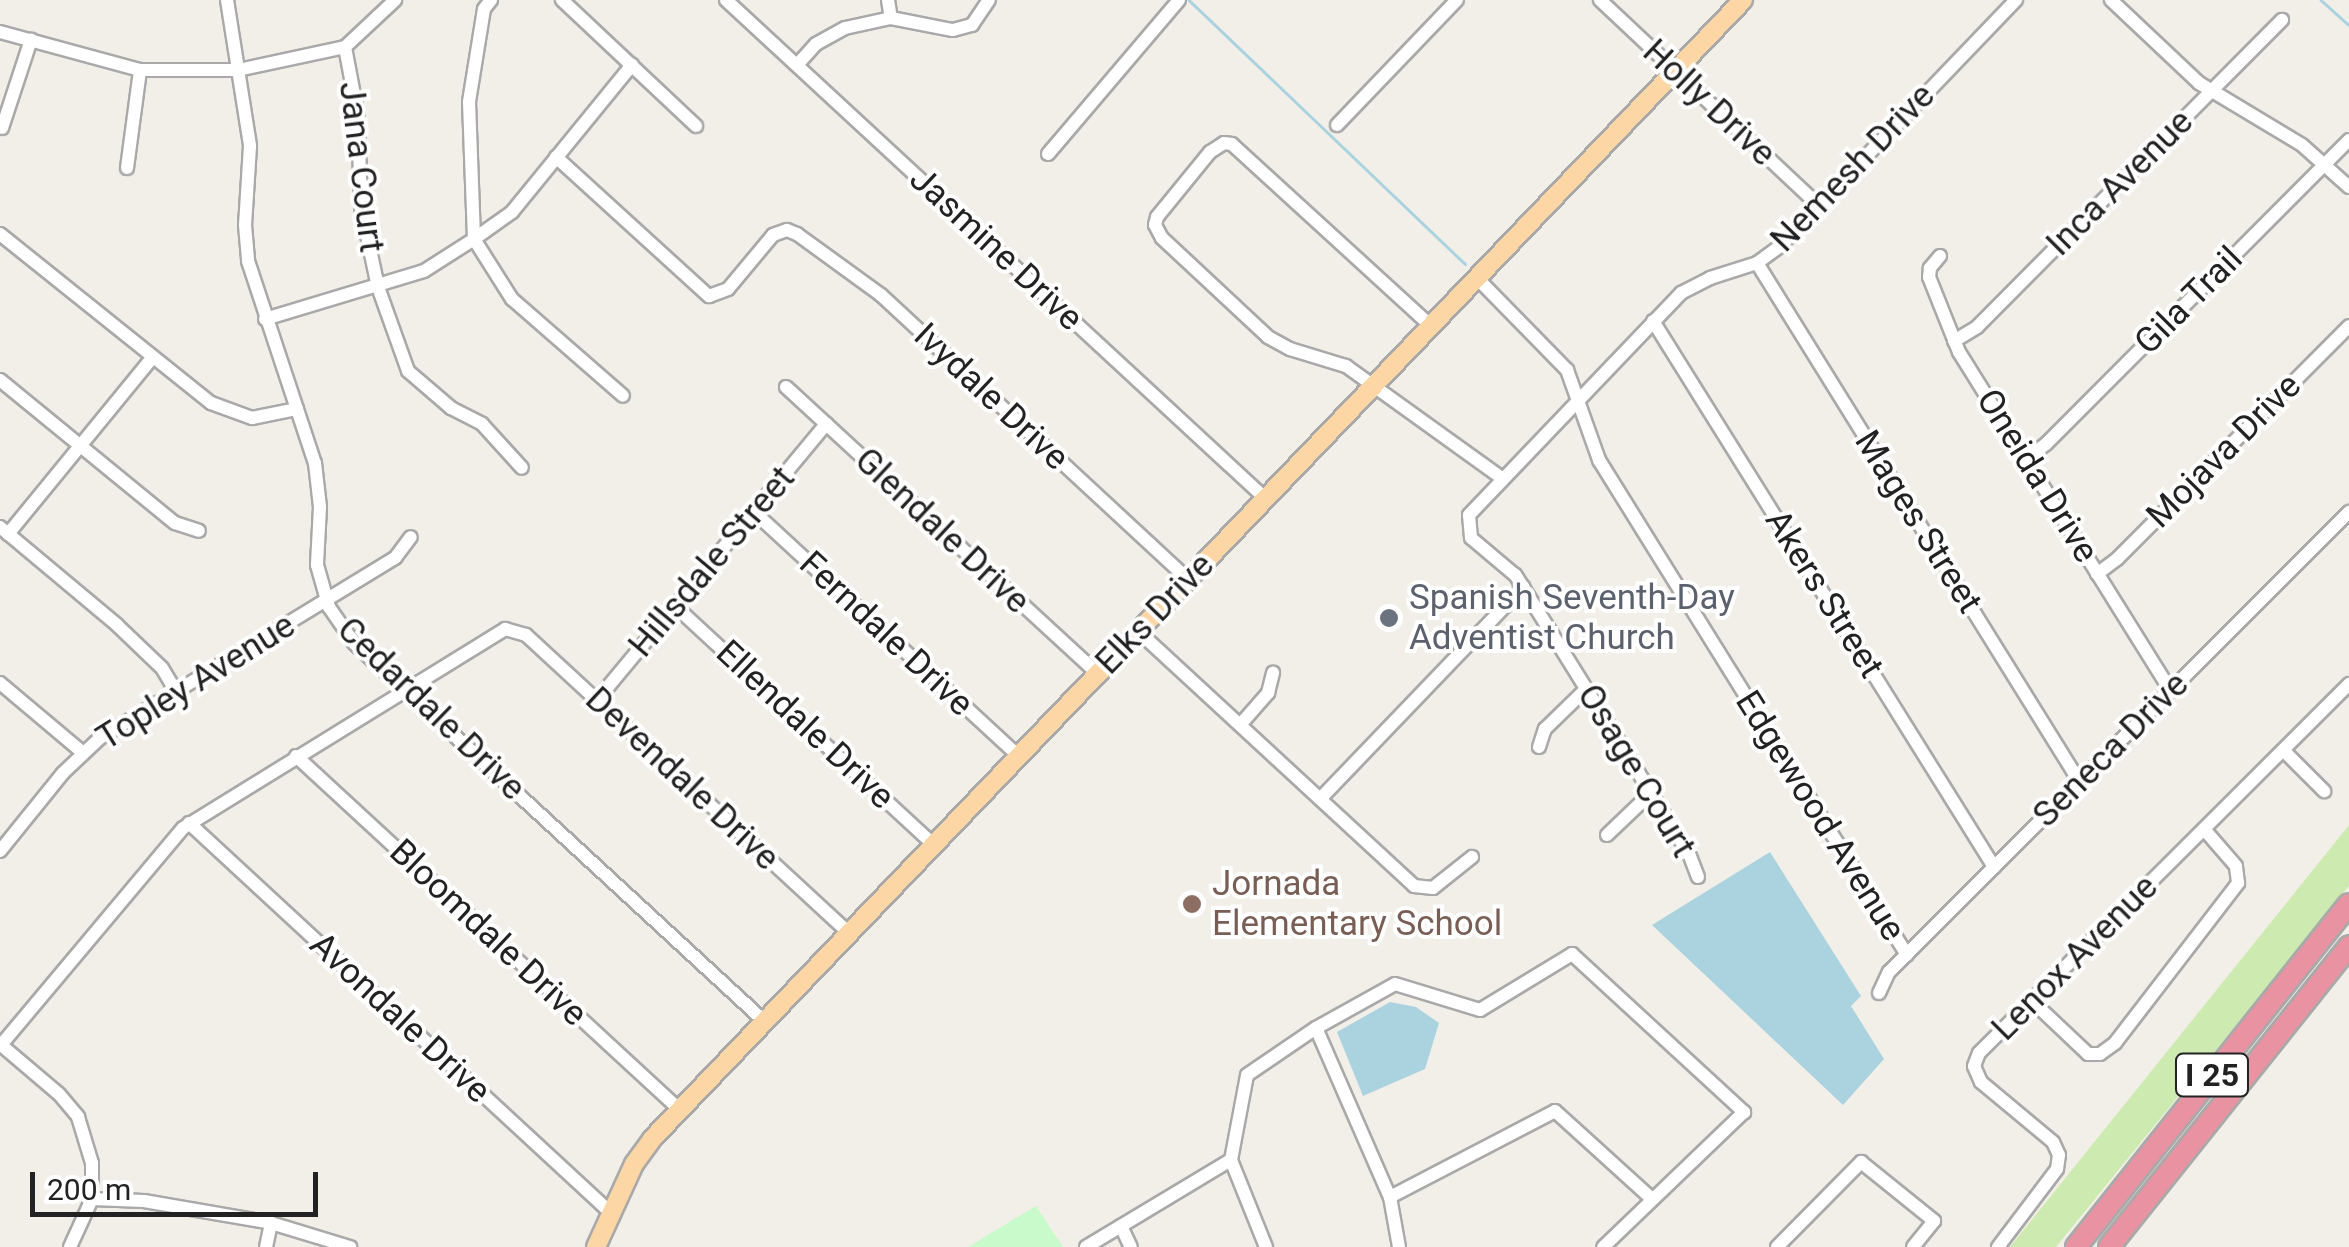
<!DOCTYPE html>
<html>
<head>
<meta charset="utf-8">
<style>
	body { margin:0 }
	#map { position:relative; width:2349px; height:1247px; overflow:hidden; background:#f2efe9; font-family:Roboto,sans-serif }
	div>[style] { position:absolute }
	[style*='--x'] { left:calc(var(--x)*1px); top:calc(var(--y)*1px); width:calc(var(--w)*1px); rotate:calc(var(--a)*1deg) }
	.grass>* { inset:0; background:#cdebb0 }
	.park>* { inset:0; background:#c8facc }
	.water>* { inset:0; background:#aad3df }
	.stream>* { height:2.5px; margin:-1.25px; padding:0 1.25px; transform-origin:1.25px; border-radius:1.25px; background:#aad3df }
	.roads { filter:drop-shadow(2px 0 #a9a9a9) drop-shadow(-2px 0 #a9a9a9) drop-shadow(0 2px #a9a9a9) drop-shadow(0 -2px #a9a9a9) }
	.minor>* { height:12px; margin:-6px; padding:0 6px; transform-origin:6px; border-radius:6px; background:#fff }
	.major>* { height:18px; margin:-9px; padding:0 9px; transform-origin:9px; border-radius:9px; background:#fcd6a4 }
	.highway>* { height:20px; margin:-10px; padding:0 10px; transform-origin:10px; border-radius:10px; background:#e892a2 }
	.dots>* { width:28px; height:28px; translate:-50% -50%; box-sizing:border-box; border:5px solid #fff; border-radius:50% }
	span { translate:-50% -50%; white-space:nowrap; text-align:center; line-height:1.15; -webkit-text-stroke:8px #fff; paint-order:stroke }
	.shield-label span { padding:2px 8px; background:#fff; border:2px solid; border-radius:8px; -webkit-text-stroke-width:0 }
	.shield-label { font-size:32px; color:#222; font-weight:700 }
	.street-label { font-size:35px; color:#222 }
	.worship-label { font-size:35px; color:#5b616d }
	.left { translate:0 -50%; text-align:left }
	.education-label { font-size:35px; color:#785e54 }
	.scale { position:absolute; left:30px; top:1172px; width:288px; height:45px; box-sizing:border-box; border:5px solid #222; border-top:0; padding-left:12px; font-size:30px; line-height:35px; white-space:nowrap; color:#222; -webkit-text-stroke:8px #fff; paint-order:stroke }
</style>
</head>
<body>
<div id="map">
	<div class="grass">
		<i style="clip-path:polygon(2349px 825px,2349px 886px,2056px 1247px,2010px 1247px)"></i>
	</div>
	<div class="park">
		<i style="clip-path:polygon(1036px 1206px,1063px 1247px,968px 1247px)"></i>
	</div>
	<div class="water">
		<i style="clip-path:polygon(1770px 852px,1861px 996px,1851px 1006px,1884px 1059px,1843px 1105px,1652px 925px)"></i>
		<i style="clip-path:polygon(1390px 1002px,1416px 1007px,1439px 1023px,1425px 1069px,1363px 1096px,1337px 1032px)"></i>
	</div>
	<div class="stream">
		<i style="--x:1189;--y:0;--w:382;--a:43.7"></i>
		<i style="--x:2321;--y:0;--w:38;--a:42"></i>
	</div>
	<div class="roads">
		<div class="minor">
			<i style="--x:227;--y:0;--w:148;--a:81"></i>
			<i style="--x:250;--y:146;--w:79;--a:93.6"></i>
			<i style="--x:245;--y:225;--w:36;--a:85"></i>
			<i style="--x:248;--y:261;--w:213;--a:71.7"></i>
			<i style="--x:315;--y:463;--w:44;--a:83.5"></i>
			<i style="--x:320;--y:507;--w:58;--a:93"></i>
			<i style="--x:317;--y:565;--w:44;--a:74.1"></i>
			<i style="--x:329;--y:607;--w:44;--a:55.2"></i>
			<i style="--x:354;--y:643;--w:558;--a:42.67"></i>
			<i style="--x:491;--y:0;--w:11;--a:128"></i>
			<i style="--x:484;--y:9;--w:94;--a:99.2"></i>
			<i style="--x:469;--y:102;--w:137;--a:87.9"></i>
			<i style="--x:474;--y:239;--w:71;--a:57.7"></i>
			<i style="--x:512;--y:299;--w:147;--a:41.1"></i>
			<i style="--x:562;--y:0;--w:184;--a:43.2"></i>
			<i style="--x:726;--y:0;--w:735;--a:42.74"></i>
			<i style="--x:888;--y:0;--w:18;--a:81"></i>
			<i style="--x:1600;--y:0;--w:299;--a:43.2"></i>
			<i style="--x:2111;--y:0;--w:121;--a:43.3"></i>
			<i style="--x:2199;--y:83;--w:120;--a:31"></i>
			<i style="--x:2302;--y:145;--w:63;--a:41.8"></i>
			<i style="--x:0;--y:32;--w:145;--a:15.2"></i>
			<i style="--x:140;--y:70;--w:98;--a:0"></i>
			<i style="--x:238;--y:70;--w:109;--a:-12.1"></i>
			<i style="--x:345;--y:47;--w:69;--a:-43.2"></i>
			<i style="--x:345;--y:47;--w:70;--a:79.3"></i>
			<i style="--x:358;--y:116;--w:91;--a:88.1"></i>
			<i style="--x:361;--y:207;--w:82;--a:78"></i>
			<i style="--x:378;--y:287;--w:89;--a:70.3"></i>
			<i style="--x:408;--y:371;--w:57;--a:40.7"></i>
			<i style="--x:451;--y:408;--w:35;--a:27"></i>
			<i style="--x:482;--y:424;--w:59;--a:47.7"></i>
			<i style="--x:797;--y:65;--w:28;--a:-48"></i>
			<i style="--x:816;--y:44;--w:33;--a:-29"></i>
			<i style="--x:845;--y:28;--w:47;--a:-12.3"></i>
			<i style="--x:891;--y:18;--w:63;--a:11"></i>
			<i style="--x:953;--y:30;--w:20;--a:-15"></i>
			<i style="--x:972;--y:25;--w:30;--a:-56"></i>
			<i style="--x:1337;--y:125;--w:173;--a:-46.2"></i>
			<i style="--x:2;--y:128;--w:93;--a:-71.8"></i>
			<i style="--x:1048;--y:154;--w:202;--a:-49.6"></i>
			<i style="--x:556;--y:157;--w:207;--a:42.3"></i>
			<i style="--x:709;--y:296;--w:20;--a:-20"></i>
			<i style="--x:728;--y:289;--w:70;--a:-50.2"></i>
			<i style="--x:773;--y:235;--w:15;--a:-20"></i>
			<i style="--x:787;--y:230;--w:11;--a:22"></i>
			<i style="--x:797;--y:234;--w:104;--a:36"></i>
			<i style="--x:881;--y:295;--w:420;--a:42.8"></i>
			<i style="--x:127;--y:168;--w:99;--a:-82.4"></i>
			<i style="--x:0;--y:234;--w:270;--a:38.7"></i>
			<i style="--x:211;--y:403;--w:44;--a:20.1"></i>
			<i style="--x:252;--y:418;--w:46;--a:-11.3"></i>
			<i style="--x:1940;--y:256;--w:16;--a:130"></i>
			<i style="--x:1930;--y:268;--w:9;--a:96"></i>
			<i style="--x:1929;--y:277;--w:81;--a:68.2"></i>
			<i style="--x:1959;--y:352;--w:400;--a:58"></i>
			<i style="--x:1757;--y:263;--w:610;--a:58.13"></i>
			<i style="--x:1477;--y:278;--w:129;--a:45.6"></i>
			<i style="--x:1567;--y:370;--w:96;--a:70.4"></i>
			<i style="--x:1599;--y:460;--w:583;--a:58.11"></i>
			<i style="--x:265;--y:319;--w:166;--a:-16.8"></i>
			<i style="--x:424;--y:271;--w:59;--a:-32.6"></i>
			<i style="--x:474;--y:239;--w:47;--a:-35.4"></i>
			<i style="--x:512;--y:212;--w:190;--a:-50.8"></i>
			<i style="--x:1653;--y:321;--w:644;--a:58.01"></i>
			<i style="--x:1431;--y:326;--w:270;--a:-137.6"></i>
			<i style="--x:1232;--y:144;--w:8;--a:-173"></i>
			<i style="--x:1224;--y:143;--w:17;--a:147"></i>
			<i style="--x:1210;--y:152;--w:84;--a:129.2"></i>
			<i style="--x:1157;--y:217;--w:8;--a:104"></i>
			<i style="--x:1155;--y:225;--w:15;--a:62"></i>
			<i style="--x:1162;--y:238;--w:145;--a:43"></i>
			<i style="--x:1268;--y:337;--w:25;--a:29"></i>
			<i style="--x:1290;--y:349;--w:59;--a:16.9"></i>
			<i style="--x:1346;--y:366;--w:192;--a:35.7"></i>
			<i style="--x:1954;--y:341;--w:27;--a:-31"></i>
			<i style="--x:1977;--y:327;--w:433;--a:-45.2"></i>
			<i style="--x:0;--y:380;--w:226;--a:39.3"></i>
			<i style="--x:175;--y:523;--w:25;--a:18"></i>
			<i style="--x:786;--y:387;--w:424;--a:42.6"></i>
			<i style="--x:2026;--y:459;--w:25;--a:-37"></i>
			<i style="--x:2046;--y:444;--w:429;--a:-45.1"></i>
			<i style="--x:754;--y:512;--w:359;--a:42.7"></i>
			<i style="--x:0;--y:527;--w:153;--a:39.9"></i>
			<i style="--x:117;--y:625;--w:62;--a:43.7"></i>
			<i style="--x:162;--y:668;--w:26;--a:59"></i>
			<i style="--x:8;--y:534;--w:227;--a:-50.7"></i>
			<i style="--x:2097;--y:574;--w:25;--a:-37"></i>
			<i style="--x:2117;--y:559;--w:329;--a:-45.1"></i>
			<i style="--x:676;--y:607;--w:350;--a:42.7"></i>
			<i style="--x:1139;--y:632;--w:374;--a:42.7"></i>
			<i style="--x:1414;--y:886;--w:19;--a:6"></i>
			<i style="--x:1433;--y:888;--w:50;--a:-38.5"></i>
			<i style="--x:0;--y:683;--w:109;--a:40.1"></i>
			<i style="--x:597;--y:700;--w:359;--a:-50.3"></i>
			<i style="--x:1240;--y:725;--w:43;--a:-48.8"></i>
			<i style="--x:1268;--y:693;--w:21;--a:-76"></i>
			<i style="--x:1539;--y:747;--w:19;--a:-72"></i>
			<i style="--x:1545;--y:729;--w:57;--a:-44.3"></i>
			<i style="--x:2284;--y:751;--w:57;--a:45"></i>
			<i style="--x:296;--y:756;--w:522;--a:42.67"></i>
			<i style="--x:1320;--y:799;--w:294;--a:-46.2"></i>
			<i style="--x:189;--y:823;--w:575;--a:42.74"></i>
			<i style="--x:1607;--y:835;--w:61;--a:-43.7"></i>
			<i style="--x:0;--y:851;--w:100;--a:-51.1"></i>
			<i style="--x:63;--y:773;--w:51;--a:-43.4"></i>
			<i style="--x:100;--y:738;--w:346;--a:-31.4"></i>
			<i style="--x:395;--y:558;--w:26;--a:-53"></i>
			<i style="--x:1698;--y:877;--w:25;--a:-111"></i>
			<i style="--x:1689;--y:854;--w:329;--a:-121.9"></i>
			<i style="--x:1515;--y:575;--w:57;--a:-139.9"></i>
			<i style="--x:1471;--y:538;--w:23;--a:-95"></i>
			<i style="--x:1469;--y:515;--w:307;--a:-46.3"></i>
			<i style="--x:1681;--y:293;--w:33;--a:-27"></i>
			<i style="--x:1710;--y:278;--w:49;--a:-17.7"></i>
			<i style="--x:1757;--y:263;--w:29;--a:-36"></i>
			<i style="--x:1780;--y:246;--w:341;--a:-46.2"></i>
			<i style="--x:1879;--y:993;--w:23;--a:-65"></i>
			<i style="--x:1889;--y:972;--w:651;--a:-45"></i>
			<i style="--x:2032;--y:1001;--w:77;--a:43.4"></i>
			<i style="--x:2088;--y:1054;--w:12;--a:0"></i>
			<i style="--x:2100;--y:1054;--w:19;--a:-36"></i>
			<i style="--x:2115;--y:1043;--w:202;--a:-52.4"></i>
			<i style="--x:2238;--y:883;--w:17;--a:-97"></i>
			<i style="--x:2236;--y:866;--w:49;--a:-130.9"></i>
			<i style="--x:1316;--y:1028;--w:184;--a:66.4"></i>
			<i style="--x:1390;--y:1197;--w:51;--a:79.8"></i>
			<i style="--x:0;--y:1044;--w:77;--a:40.3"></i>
			<i style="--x:59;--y:1094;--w:30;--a:50"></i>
			<i style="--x:78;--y:1117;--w:48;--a:73.1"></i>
			<i style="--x:92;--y:1163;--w:36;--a:90"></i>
			<i style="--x:92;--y:1199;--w:52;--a:2.2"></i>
			<i style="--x:144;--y:1201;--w:129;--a:9.8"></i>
			<i style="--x:271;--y:1223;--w:83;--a:16.9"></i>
			<i style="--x:1;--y:1045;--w:283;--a:-50"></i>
			<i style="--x:183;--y:828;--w:379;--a:-31.7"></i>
			<i style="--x:505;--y:629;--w:22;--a:16"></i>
			<i style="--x:526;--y:635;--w:439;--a:42.7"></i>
			<i style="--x:1231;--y:1160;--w:94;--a:68.1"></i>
			<i style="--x:1390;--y:1197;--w:186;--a:-27.5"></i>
			<i style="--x:1555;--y:1111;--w:131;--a:42.2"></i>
			<i style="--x:1121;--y:1226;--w:23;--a:65"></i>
			<i style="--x:70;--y:1247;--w:53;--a:-65.4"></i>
			<i style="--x:266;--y:1247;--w:25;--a:-78"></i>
			<i style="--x:1086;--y:1247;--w:169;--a:-31"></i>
			<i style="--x:1231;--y:1160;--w:86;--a:-79.3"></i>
			<i style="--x:1247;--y:1075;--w:83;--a:-34.3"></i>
			<i style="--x:1316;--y:1028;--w:90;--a:-29.1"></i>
			<i style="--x:1395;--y:984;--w:89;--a:17"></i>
			<i style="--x:1480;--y:1010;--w:108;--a:-31.3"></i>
			<i style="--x:1572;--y:954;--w:234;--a:42.6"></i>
			<i style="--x:1744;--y:1112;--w:195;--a:136.2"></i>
			<i style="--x:1777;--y:1247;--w:120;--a:-45.3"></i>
			<i style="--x:1861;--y:1162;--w:94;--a:38.9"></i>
			<i style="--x:1934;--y:1221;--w:33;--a:129"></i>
			<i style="--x:1998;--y:1247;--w:98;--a:-52.9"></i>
			<i style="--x:2057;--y:1169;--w:14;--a:-82"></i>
			<i style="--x:2059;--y:1155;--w:14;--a:-115"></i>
			<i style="--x:2053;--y:1142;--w:94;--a:-140.2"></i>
			<i style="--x:1981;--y:1082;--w:17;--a:-114"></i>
			<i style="--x:1974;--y:1066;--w:14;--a:-69"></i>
			<i style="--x:1979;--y:1053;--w:523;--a:-44.92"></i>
		</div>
		<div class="major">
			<i style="--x:596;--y:1247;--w:91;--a:-65.4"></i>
			<i style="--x:634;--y:1164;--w:31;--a:-54"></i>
			<i style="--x:652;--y:1139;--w:1577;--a:-46.23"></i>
		</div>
		<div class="highway">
			<i style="--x:2076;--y:1247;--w:438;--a:-51.5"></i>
			<i style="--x:2109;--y:1247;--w:385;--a:-51.4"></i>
		</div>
	</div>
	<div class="dots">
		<i style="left:1389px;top:618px;background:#6b7280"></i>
		<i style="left:1192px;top:904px;background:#8d6e63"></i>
	</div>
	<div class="shield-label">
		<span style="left:2212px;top:1075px">I 25</span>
	</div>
	<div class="street-label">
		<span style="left:1709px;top:103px;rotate:43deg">Holly Drive</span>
		<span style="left:361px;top:167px;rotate:83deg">Jana Court</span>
		<span style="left:1853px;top:168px;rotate:-46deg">Nemesh Drive</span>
		<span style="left:2120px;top:183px;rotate:-45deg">Inca Avenue</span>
		<span style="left:996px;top:249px;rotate:43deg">Jasmine Drive</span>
		<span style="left:2189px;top:301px;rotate:-45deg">Gila Trail</span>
		<span style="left:991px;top:397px;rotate:43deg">Ivydale Drive</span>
		<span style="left:2224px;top:451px;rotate:-45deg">Mojava Drive</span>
		<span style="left:2037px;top:476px;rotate:58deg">Oneida Drive</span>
		<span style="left:1918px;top:522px;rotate:58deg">Mages Street</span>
		<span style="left:942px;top:531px;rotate:43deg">Glendale Drive</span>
		<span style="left:712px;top:562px;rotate:-50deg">Hillsdale Street</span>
		<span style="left:1824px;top:594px;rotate:58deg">Akers Street</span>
		<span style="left:1155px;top:614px;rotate:-46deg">Elks Drive</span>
		<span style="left:886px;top:634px;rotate:43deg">Ferndale Drive</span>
		<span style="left:196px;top:682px;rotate:-32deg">Topley Avenue</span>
		<span style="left:431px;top:709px;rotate:44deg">Cedardale Drive</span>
		<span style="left:805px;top:725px;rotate:43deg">Ellendale Drive</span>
		<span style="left:2111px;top:750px;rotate:-45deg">Seneca Drive</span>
		<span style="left:1636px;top:771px;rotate:59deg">Osage Court</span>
		<span style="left:682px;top:779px;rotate:43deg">Devendale Drive</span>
		<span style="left:1820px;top:816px;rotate:58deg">Edgewood Avenue</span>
		<span style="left:488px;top:933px;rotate:43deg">Bloomdale Drive</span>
		<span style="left:2075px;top:958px;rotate:-45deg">Lenox Avenue</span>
		<span style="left:400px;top:1018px;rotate:43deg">Avondale Drive</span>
	</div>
	<div class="worship-label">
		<span class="left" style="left:1409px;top:618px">Spanish Seventh-Day<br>Adventist Church</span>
	</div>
	<div class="education-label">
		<span class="left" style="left:1212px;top:904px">Jornada<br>Elementary School</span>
	</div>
	<div class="scale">200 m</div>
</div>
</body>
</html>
